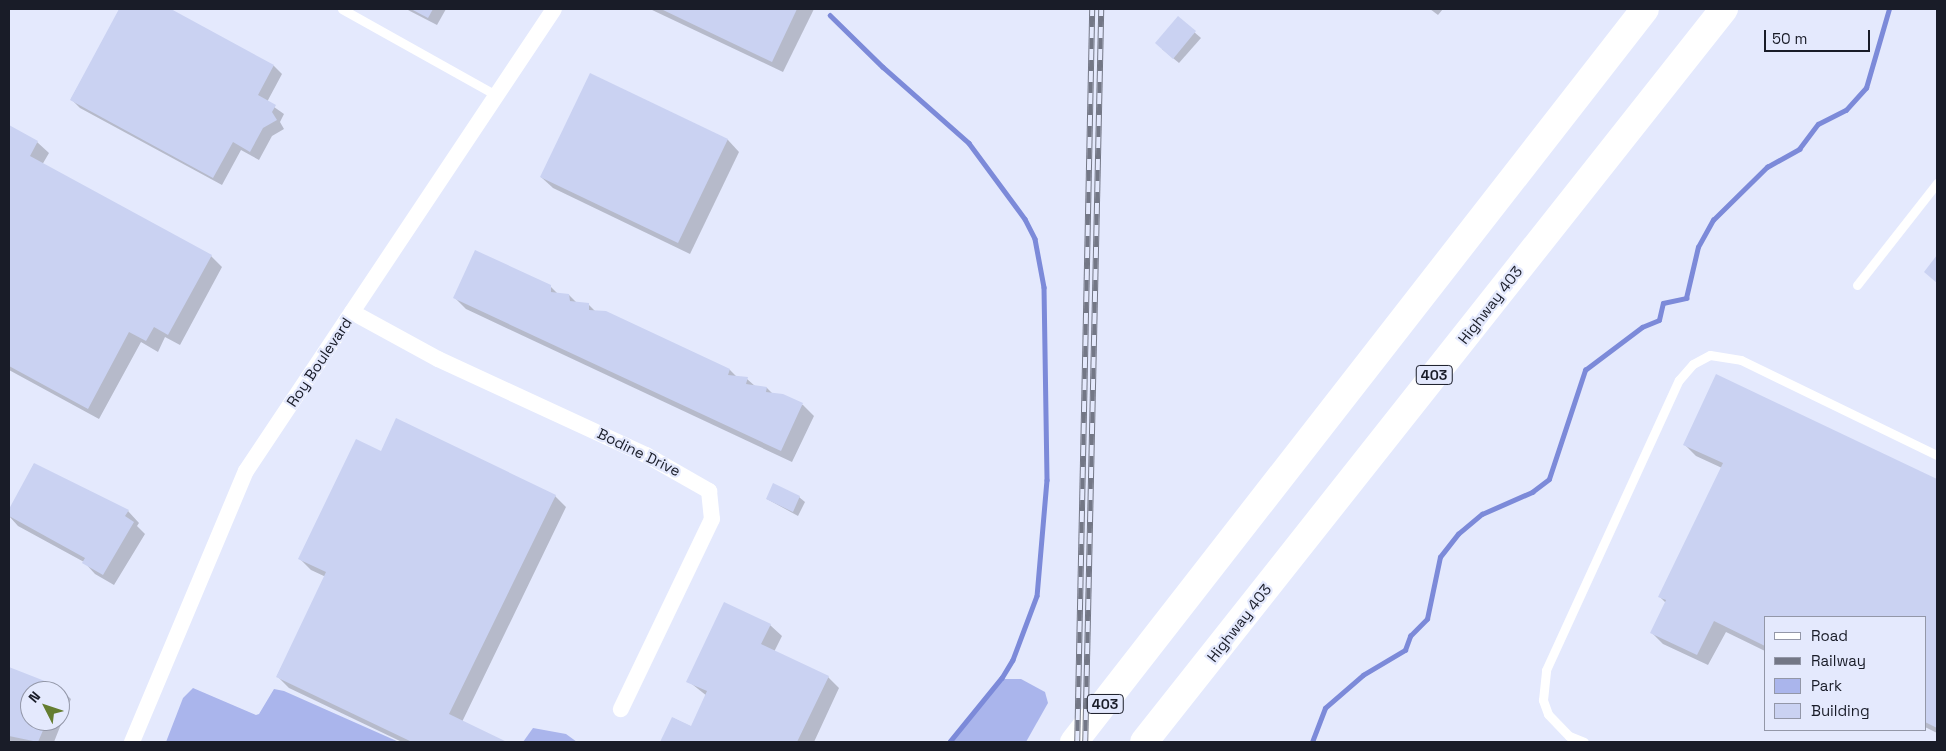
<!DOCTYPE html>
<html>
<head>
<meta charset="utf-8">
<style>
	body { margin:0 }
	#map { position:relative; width:1946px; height:751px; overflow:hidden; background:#e4e9fd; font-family:"Space Grotesk",sans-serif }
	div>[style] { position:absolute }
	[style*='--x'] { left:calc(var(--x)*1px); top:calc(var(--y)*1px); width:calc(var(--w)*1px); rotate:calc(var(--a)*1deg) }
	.green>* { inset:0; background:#aab5ec }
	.shadow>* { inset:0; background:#0003 }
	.stream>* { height:4.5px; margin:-2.25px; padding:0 2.25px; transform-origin:2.25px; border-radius:2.25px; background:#7c8ad9 }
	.building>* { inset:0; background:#cad2f2 }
	.lane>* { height:9px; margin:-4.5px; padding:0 4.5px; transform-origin:4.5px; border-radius:4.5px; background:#fff }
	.street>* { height:16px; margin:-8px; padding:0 8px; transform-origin:8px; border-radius:8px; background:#fff }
	.highway>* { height:28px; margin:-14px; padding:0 14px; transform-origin:14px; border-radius:14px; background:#fff }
	.rail>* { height:5.5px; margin-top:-2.75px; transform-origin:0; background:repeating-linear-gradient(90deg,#e4e9fd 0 11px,#737786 0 22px); box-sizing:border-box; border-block:1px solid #737786 }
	span { translate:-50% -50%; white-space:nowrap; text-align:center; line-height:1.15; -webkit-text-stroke:4.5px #e4e9fd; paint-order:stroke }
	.shield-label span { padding:1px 4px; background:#e4e9fd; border:1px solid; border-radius:4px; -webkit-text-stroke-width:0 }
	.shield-label { font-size:14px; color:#191c28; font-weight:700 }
	.street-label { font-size:15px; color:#191c28 }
	.frame { position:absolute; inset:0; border:10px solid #191c28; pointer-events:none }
	.legend { position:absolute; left:1764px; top:616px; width:162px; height:115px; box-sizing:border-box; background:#e4e9fd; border:1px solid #9397a8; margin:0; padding:6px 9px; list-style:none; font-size:15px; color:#191c28 }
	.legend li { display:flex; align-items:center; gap:10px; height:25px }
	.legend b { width:25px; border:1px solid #9397a8 }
	.north { position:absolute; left:20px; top:681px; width:50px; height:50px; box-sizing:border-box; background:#e4e9fd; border:1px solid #9397a8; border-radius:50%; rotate:311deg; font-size:14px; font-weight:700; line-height:20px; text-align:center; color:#191c28 }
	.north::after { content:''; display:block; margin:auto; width:18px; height:22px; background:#647d30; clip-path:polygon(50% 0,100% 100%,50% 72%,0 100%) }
	.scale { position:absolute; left:1764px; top:30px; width:106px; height:22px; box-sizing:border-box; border:2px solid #191c28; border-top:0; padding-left:6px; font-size:15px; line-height:18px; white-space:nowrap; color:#191c28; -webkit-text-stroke:4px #e4e9fd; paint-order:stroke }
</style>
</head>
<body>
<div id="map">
	<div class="green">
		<i style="clip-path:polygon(1003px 679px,1021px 679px,1045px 692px,1048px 703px,1026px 742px,952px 742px)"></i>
		<i style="clip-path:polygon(193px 688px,256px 715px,259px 714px,274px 689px,284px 691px,399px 742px,166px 742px,183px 698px)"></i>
		<i style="clip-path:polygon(533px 728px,566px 734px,577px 742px,523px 742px)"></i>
	</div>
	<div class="shadow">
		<i style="clip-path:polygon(121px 9px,169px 9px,274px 66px,282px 74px,267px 102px,284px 114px,280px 122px,284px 129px,272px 136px,259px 160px,241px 150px,222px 185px,80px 108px,71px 99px)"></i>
		<i style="clip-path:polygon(406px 9px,446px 9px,437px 25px)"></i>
		<i style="clip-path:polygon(650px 9px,814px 9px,783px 72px)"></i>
		<i style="clip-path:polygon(1430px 9px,1443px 9px,1438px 15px)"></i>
		<i style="clip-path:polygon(1178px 18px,1201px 38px,1179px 63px,1162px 49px)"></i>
		<i style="clip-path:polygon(590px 75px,728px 140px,739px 152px,690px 254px,553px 188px,541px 177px)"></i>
		<i style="clip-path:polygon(9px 126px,37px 142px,49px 153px,42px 165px,211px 256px,222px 267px,180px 345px,165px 337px,158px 352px,141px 342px,99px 419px,9px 370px)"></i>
		<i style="clip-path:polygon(550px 286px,558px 294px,569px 295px,577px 303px,588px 304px,596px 312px,606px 312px,730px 370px,737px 377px,747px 379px,755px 386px,767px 388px,773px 394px,803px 405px,814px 416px,792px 462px,466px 309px,454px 297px)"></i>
		<i style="clip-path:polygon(1717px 376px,1937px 480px,1937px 733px,1925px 727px,1925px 617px,1765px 617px,1765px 651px,1726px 632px,1708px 665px,1663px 644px,1652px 633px,1666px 603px,1660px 597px,1722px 468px,1696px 456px,1685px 445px)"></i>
		<i style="clip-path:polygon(381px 452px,555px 496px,566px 507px,462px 722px,504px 742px,402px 742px,289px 688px,277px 676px,326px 577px,311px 570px,299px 558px)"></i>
		<i style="clip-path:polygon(34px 464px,128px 511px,139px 523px,137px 526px,145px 534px,114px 585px,95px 574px,84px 562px,18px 526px,9px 516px)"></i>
		<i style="clip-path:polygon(799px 497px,805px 502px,798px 516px,767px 499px)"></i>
		<i style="clip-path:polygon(770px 625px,782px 636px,774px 652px,828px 677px,839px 688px,814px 742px,661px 742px,673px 718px,692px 727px,707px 696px,688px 681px)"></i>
		<i style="clip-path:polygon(evenodd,9px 668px,59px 688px,71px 699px,54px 742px,9px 741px,9px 668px,30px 691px,60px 691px,60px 721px,30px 721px,30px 691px)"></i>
	</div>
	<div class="stream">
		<i style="--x:830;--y:15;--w:74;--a:44.5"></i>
		<i style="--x:883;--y:67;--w:115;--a:41.5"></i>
		<i style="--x:969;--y:143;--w:94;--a:53.6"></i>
		<i style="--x:1025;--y:219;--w:22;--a:63"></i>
		<i style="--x:1035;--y:239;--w:49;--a:79.4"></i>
		<i style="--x:1044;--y:287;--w:193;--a:89.1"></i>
		<i style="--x:1047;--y:480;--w:116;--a:94.9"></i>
		<i style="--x:1037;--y:596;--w:68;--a:110.6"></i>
		<i style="--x:1013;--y:660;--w:21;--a:121"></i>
		<i style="--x:1002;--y:678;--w:82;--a:129.1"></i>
		<i style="--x:1312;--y:742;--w:36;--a:-69"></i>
		<i style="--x:1325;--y:708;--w:50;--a:-41"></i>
		<i style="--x:1363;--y:675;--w:49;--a:-30.8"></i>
		<i style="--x:1405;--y:650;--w:15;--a:-70"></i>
		<i style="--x:1410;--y:636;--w:24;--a:-45"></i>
		<i style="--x:1427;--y:619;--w:63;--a:-78.2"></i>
		<i style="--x:1440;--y:557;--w:29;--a:-52"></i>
		<i style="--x:1458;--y:534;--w:31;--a:-40"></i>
		<i style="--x:1482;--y:514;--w:55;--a:-23.7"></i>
		<i style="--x:1532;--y:492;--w:21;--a:-37"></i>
		<i style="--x:1549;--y:479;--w:115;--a:-71.7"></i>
		<i style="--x:1585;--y:370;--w:71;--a:-37"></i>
		<i style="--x:1642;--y:327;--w:18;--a:-22"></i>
		<i style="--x:1659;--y:320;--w:17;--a:-77"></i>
		<i style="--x:1663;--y:303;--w:24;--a:-12"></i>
		<i style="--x:1686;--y:298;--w:52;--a:-76.8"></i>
		<i style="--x:1698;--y:247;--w:31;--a:-61"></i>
		<i style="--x:1713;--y:220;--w:76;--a:-44.5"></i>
		<i style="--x:1767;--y:167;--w:37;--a:-29"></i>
		<i style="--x:1799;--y:149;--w:31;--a:-53"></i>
		<i style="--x:1818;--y:124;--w:31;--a:-27"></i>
		<i style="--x:1846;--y:110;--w:30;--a:-48"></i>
		<i style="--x:1866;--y:88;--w:82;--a:-73.8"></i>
	</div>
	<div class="building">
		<i style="clip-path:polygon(119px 9px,171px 9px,274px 65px,258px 95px,276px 105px,272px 112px,277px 120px,263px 128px,250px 152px,233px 142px,213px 178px,70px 100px)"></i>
		<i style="clip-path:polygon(411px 9px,433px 9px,428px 18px)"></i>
		<i style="clip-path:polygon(661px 9px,797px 9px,772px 62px)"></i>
		<i style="clip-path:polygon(1178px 16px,1196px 31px,1173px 59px,1155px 43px)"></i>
		<i style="clip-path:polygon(590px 73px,728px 139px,678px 243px,540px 177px)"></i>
		<i style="clip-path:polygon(9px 125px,38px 141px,30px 156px,212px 255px,168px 335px,154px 327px,146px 341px,129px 332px,88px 409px,9px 366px)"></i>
		<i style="clip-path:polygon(475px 250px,551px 285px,551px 292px,569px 294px,570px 301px,589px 303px,589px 310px,606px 311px,730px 369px,728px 375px,748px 377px,746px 384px,767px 387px,766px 392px,783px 394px,803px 403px,781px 451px,453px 298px)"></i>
		<i style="clip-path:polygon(1937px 255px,1937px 283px,1924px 272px)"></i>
		<i style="clip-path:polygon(1716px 374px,1937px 479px,1937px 728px,1925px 722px,1925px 617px,1765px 617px,1765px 646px,1714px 621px,1697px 655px,1650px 633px,1666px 600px,1658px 597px,1723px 463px,1683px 445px)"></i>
		<i style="clip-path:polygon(396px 418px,556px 495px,449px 714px,507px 742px,412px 742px,276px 677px,326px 572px,298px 559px,356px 439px,381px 451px)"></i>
		<i style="clip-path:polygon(34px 463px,129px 510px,125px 516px,134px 522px,103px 575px,82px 563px,85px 558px,9px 516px,9px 509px)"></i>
		<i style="clip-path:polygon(773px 483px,800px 496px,793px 512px,766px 499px)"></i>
		<i style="clip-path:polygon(724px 602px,771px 624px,761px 644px,829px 676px,797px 742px,660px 742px,672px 717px,691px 726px,707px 691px,686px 682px)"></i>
		<i style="clip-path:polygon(9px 667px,60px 687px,59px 691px,30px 691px,30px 721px,47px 721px,38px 742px,9px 736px)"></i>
	</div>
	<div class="lane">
		<i style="--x:342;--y:9;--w:176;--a:29.2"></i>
		<i style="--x:1857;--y:285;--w:130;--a:-51.9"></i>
		<i style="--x:1584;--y:742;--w:16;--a:-158"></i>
		<i style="--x:1569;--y:736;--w:30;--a:-134"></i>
		<i style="--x:1548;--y:714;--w:15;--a:-110"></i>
		<i style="--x:1543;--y:700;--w:30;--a:-84"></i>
		<i style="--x:1546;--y:670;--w:319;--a:-65.4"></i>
		<i style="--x:1679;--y:380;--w:21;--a:-49"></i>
		<i style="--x:1693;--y:364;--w:19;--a:-28"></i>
		<i style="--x:1710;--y:355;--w:31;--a:9"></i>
		<i style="--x:1741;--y:360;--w:218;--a:25.9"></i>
	</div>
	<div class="street">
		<i style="--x:352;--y:312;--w:98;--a:28.7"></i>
		<i style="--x:438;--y:359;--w:229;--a:24.8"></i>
		<i style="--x:646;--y:455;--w:73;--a:29.7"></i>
		<i style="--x:709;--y:491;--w:28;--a:84"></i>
		<i style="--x:712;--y:519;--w:211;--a:115.6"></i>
		<i style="--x:132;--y:742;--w:294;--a:-67.2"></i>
		<i style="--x:246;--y:471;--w:555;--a:-56.31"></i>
	</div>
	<div class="highway">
		<i style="--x:1074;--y:742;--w:929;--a:-52.08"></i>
		<i style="--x:1144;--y:742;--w:935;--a:-51.65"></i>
	</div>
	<div class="rail">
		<i style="--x:1077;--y:742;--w:733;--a:-88.83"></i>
		<i style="--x:1085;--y:742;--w:733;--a:-88.75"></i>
	</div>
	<div class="shield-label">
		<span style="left:1434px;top:375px">403</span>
		<span style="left:1105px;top:704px">403</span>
	</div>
	<div class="street-label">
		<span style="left:1490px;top:305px;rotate:-52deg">Highway 403</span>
		<span style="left:319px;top:362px;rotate:-56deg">Roy Boulevard</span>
		<span style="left:639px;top:452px;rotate:26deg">Bodine Drive</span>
		<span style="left:1239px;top:623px;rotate:-52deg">Highway 403</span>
	</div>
	<div class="frame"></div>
	<ul class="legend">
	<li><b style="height:6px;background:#fff"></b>Road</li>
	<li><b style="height:6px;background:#737786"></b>Railway</li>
	<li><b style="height:14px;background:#aab5ec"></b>Park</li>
	<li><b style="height:14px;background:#cad2f2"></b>Building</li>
	</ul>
	<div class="north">N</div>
	<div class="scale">50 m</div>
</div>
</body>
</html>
